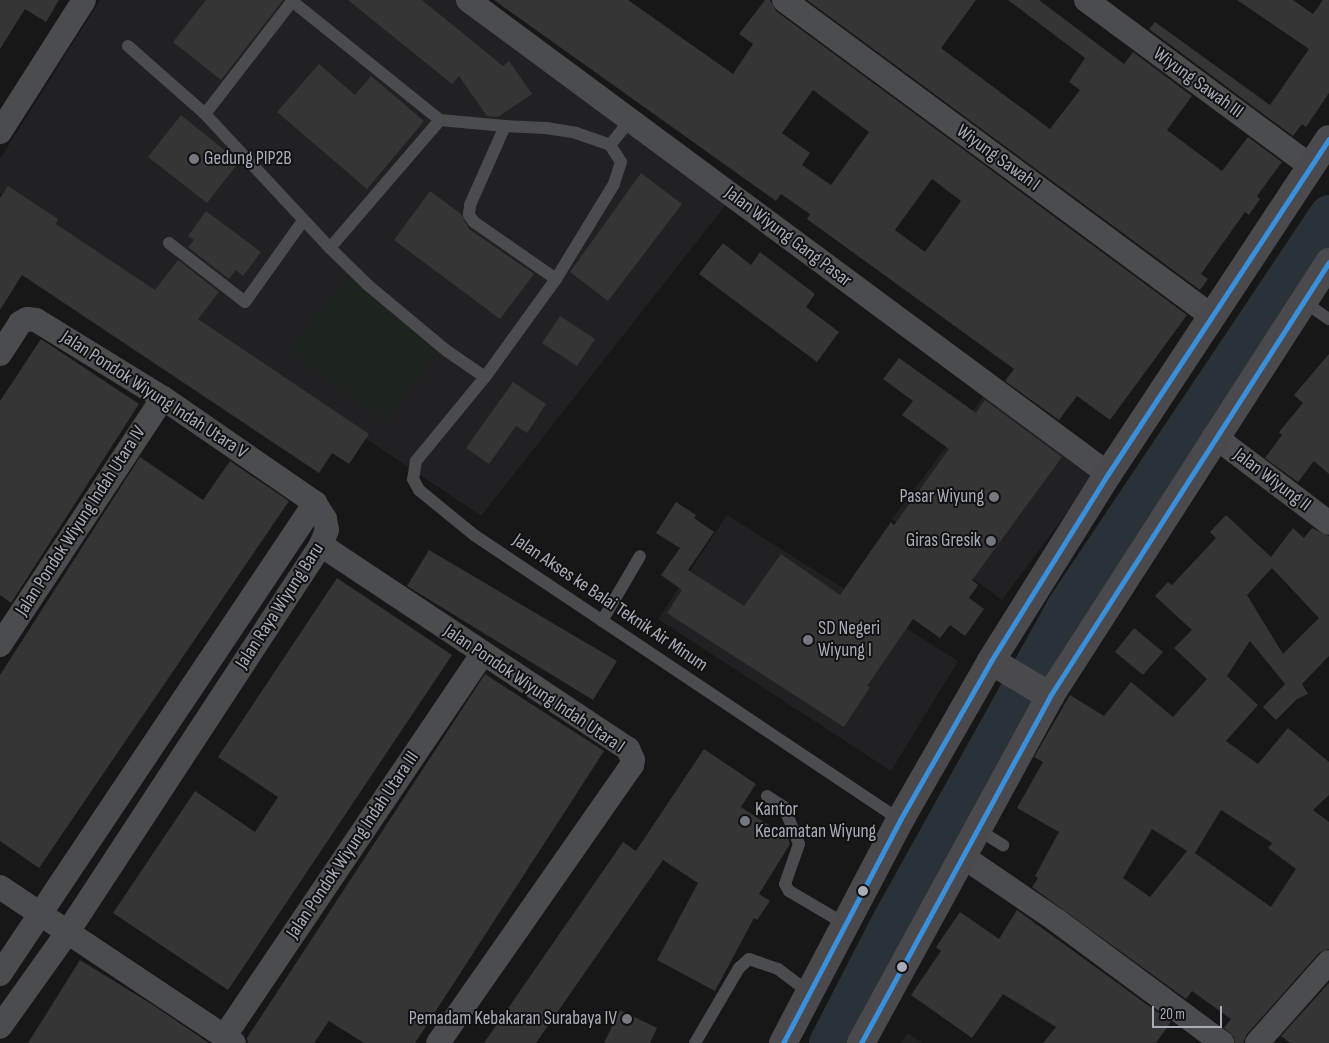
<!DOCTYPE html>
<html>
<head>
<meta charset="utf-8">
<style>
	body { margin:0 }
	#map { position:relative; width:1329px; height:1043px; overflow:hidden; background:#171717; font-family:"Sofia Sans Condensed",sans-serif }
	div>[style] { position:absolute }
	[style*='--x'] { left:calc(var(--x)*1px); top:calc(var(--y)*1px); width:calc(var(--w)*1px); rotate:calc(var(--a)*1deg) }
	.built>* { inset:0; background:#212123 }
	.green>* { inset:0; background:#1d241e }
	.river>* { height:41px; margin:-20.5px; padding:0 20.5px; transform-origin:20.5px; border-radius:20.5px; background:#2a3239 }
	.building>* { inset:0; background:#353536 }
	.lane>* { height:12px; margin:-6px; padding:0 6px; transform-origin:6px; border-radius:6px; background:#4b4c50 }
	.street>* { height:24px; margin:-12px; padding:0 12px; transform-origin:12px; border-radius:12px; background:#4b4c50 }
	.secondary>* { height:28px; margin:-14px; padding:0 14px; transform-origin:14px; border-radius:14px; background:#4a4a4e }
	.bus-1>* { height:5px; margin:-2.5px; padding:0 2.5px; transform-origin:2.5px; border-radius:2.5px; background:#3a90db }
	.dots>* { width:14px; height:14px; translate:-50% -50%; box-sizing:border-box; border:2px solid #111113; border-radius:50% }
	span { translate:-50% -50%; white-space:nowrap; text-align:center; line-height:1.15; -webkit-text-stroke:4px #111113; paint-order:stroke }
	.street-label { font-size:19px; color:#a8adb8 }
	.poi-label { font-size:19px; color:#a8adb8 }
	.left { translate:0 -50%; text-align:left }
	.right { translate:-100% -50%; text-align:right }
	.scale { position:absolute; left:1152px; top:1006px; width:70px; height:22px; box-sizing:border-box; border:2px solid #a8adb8; border-top:0; padding-left:6px; font-size:15px; line-height:18px; white-space:nowrap; color:#a8adb8; -webkit-text-stroke:4px #111113; paint-order:stroke }
</style>
</head>
<body>
<div id="map">
	<div class="built">
		<i style="clip-path:polygon(100px 0,457px 0,732px 197px,481px 516px,0 193px,0 159px)"></i>
		<i style="clip-path:polygon(986px 393px,1095px 475px,1002px 600px,892px 519px)"></i>
		<i style="clip-path:polygon(727px 515px,958px 661px,891px 771px,658px 619px)"></i>
		<i style="clip-path:polygon(908px 1033px,922px 1043px,901px 1043px)"></i>
	</div>
	<div class="green">
		<i style="clip-path:polygon(349px 276px,442px 347px,385px 422px,289px 352px)"></i>
	</div>
	<div class="river">
		<i style="--x:829;--y:1043;--w:137;--a:-62.7"></i>
		<i style="--x:892;--y:921;--w:358;--a:-60.9"></i>
		<i style="--x:1066;--y:608;--w:473;--a:-56.2"></i>
	</div>
	<div class="building">
		<i style="clip-path:polygon(0 0,59px 0,46px 22px,25px 9px,0 49px)"></i>
		<i style="clip-path:polygon(206px 0,283px 0,221px 80px,173px 42px)"></i>
		<i style="clip-path:polygon(348px 0,422px 0,503px 66px,509px 61px,532px 94px,498px 117px,487px 116px,459px 76px,452px 84px)"></i>
		<i style="clip-path:polygon(evenodd,494px 0,628px 0,733px 74px,753px 44px,739px 34px,765px 0,770px 0,776px 11px,1187px 315px,1110px 420px,1077px 396px,1059px 420px,1005px 381px,1014px 369px,807px 219px,810px 214px,781px 194px,776px 201px,494px 0,813px 90px,869px 132px,831px 185px,802px 165px,810px 153px,782px 133px,813px 90px,494px 0,932px 179px,961px 201px,925px 252px,895px 230px,932px 179px)"></i>
		<i style="clip-path:polygon(807px 0,976px 0,941px 48px,1050px 129px,1080px 90px,1069px 82px,1085px 58px,1008px 0,1039px 0,1124px 64px,1133px 52px,1192px 96px,1167px 130px,1222px 171px,1248px 137px,1282px 162px,1257px 196px,1260px 199px,1249px 215px,1245px 212px,1201px 274px,1208px 279px,1200px 290px)"></i>
		<i style="clip-path:polygon(1237px 0,1293px 0,1313px 14px,1323px 0,1329px 0,1329px 93px,1306px 127px,1302px 124px,1293px 136px,1149px 29px,1155px 22px,1270px 105px,1309px 49px)"></i>
		<i style="clip-path:polygon(319px 64px,355px 95px,371px 76px,424px 121px,367px 189px,277px 112px)"></i>
		<i style="clip-path:polygon(181px 115px,239px 162px,207px 203px,148px 157px)"></i>
		<i style="clip-path:polygon(641px 173px,682px 204px,608px 301px,570px 272px)"></i>
		<i style="clip-path:polygon(8px 186px,58px 219px,56px 224px,155px 290px,178px 260px,219px 292px,198px 319px,369px 434px,349px 464px,332px 453px,319px 473px,22px 275px,0 310px,0 198px)"></i>
		<i style="clip-path:polygon(430px 191px,461px 214px,469px 229px,534px 274px,500px 319px,394px 240px)"></i>
		<i style="clip-path:polygon(206px 211px,261px 252px,243px 276px,236px 270px,229px 279px,188px 247px,194px 240px,188px 236px)"></i>
		<i style="clip-path:polygon(723px 243px,751px 265px,760px 252px,815px 294px,806px 307px,839px 332px,817px 362px,699px 274px)"></i>
		<i style="clip-path:polygon(560px 316px,595px 339px,577px 366px,542px 343px)"></i>
		<i style="clip-path:polygon(41px 339px,139px 404px,11px 603px,0 595px,0 401px)"></i>
		<i style="clip-path:polygon(1329px 354px,1329px 474px,1314px 461px,1298px 482px,1265px 458px,1282px 435px,1279px 432px,1303px 403px,1294px 395px)"></i>
		<i style="clip-path:polygon(899px 358px,976px 413px,985px 400px,1062px 457px,972px 580px,978px 585px,969px 598px,984px 609px,965px 636px,950px 625px,940px 638px,913px 619px,867px 686px,870px 687px,844px 727px,667px 613px,682px 590px,661px 575px,680px 548px,656px 533px,676px 502px,696px 515px,694px 518px,714px 532px,688px 570px,744px 606px,781px 554px,840px 595px,891px 522px,894px 525px,949px 449px,902px 415px,913px 401px,883px 379px)"></i>
		<i style="clip-path:polygon(513px 382px,546px 404px,527px 433px,516px 426px,489px 464px,466px 448px)"></i>
		<i style="clip-path:polygon(140px 457px,203px 500px,230px 461px,289px 501px,39px 868px,0 841px,0 675px)"></i>
		<i style="clip-path:polygon(evenodd,1226px 515px,1271px 557px,1293px 528px,1304px 538px,1312px 528px,1329px 536px,1329px 656px,1302px 684px,1308px 694px,1297px 699px,1276px 720px,1263px 707px,1285px 684px,1250px 641px,1227px 676px,1258px 705px,1226px 741px,1258px 764px,1288px 728px,1329px 762px,1329px 795px,1313px 810px,1329px 822px,1329px 949px,1319px 953px,1247px 1034px,1243px 1043px,1235px 1043px,1234px 1037px,1224px 1028px,1231px 1019px,1192px 991px,1186px 999px,1032px 887px,1038px 878px,1035px 876px,1059px 832px,1017px 808px,1043px 762px,1034px 757px,1070px 695px,1104px 716px,1131px 682px,1173px 717px,1207px 679px,1174px 648px,1192px 630px,1155px 596px,1168px 582px,1172px 585px,1216px 538px,1210px 532px,1226px 515px,1272px 568px,1319px 618px,1283px 654px,1247px 595px,1272px 568px,1226px 515px,1221px 810px,1272px 843px,1268px 848px,1296px 869px,1271px 907px,1195px 853px,1221px 810px,1226px 515px,1152px 829px,1187px 851px,1150px 897px,1123px 878px,1152px 829px)"></i>
		<i style="clip-path:polygon(429px 550px,617px 661px,593px 700px,407px 586px)"></i>
		<i style="clip-path:polygon(337px 578px,452px 655px,228px 990px,113px 913px,195px 791px,255px 832px,278px 797px,218px 757px)"></i>
		<i style="clip-path:polygon(1134px 628px,1163px 652px,1143px 675px,1115px 652px)"></i>
		<i style="clip-path:polygon(485px 674px,604px 751px,586px 779px,415px 1043px,364px 1043px,329px 1021px,314px 1043px,248px 1043px,247px 1038px)"></i>
		<i style="clip-path:polygon(704px 749px,756px 784px,741px 807px,788px 838px,790px 844px,759px 894px,770px 901px,757px 920px,754px 918px,715px 991px,657px 960px,698px 883px,663px 860px,536px 1043px,484px 1043px,623px 842px,636px 851px)"></i>
		<i style="clip-path:polygon(1017px 910px,1171px 1022px,1156px 1043px,1043px 1043px,1056px 1027px,1003px 994px,972px 1038px,911px 995px,941px 951px,936px 947px,960px 912px,999px 939px)"></i>
		<i style="clip-path:polygon(80px 960px,153px 1005px,209px 1043px,28px 1043px)"></i>
		<i style="clip-path:polygon(1329px 983px,1329px 1043px,1290px 1043px,1281px 1036px)"></i>
		<i style="clip-path:polygon(620px 1010px,657px 1028px,650px 1043px,604px 1043px)"></i>
	</div>
	<div class="lane">
		<i style="--x:292;--y:1;--w:190;--a:38.8"></i>
		<i style="--x:440;--y:120;--w:65;--a:5.3"></i>
		<i style="--x:128;--y:46;--w:103;--a:41.4"></i>
		<i style="--x:205;--y:114;--w:183;--a:47"></i>
		<i style="--x:205;--y:114;--w:144;--a:-52.3"></i>
		<i style="--x:440;--y:120;--w:169;--a:130.7"></i>
		<i style="--x:330;--y:248;--w:54;--a:44.3"></i>
		<i style="--x:369;--y:286;--w:102;--a:39.8"></i>
		<i style="--x:447;--y:351;--w:46;--a:34.4"></i>
		<i style="--x:610;--y:145;--w:32;--a:-51"></i>
		<i style="--x:169;--y:243;--w:96;--a:37.8"></i>
		<i style="--x:245;--y:302;--w:98;--a:-54.5"></i>
		<i style="--x:556;--y:279;--w:100;--a:-145.2"></i>
		<i style="--x:474;--y:222;--w:9;--a:-126"></i>
		<i style="--x:469;--y:215;--w:10;--a:-84"></i>
		<i style="--x:470;--y:205;--w:86;--a:-66.1"></i>
		<i style="--x:505;--y:126;--w:41;--a:2.8"></i>
		<i style="--x:546;--y:128;--w:30;--a:9"></i>
		<i style="--x:576;--y:133;--w:36;--a:19"></i>
		<i style="--x:610;--y:145;--w:20;--a:57"></i>
		<i style="--x:621;--y:162;--w:23;--a:108"></i>
		<i style="--x:614;--y:184;--w:111;--a:121.4"></i>
		<i style="--x:556;--y:279;--w:121;--a:125.9"></i>
		<i style="--x:485;--y:377;--w:109;--a:129.4"></i>
		<i style="--x:416;--y:461;--w:18;--a:99"></i>
		<i style="--x:413;--y:479;--w:13;--a:61"></i>
		<i style="--x:419;--y:490;--w:71;--a:39.3"></i>
		<i style="--x:474;--y:535;--w:513;--a:33.78"></i>
		<i style="--x:1303;--y:301;--w:32;--a:35"></i>
		<i style="--x:602;--y:621;--w:75;--a:-59.7"></i>
		<i style="--x:767;--y:796;--w:20;--a:33"></i>
		<i style="--x:784;--y:807;--w:40;--a:68"></i>
		<i style="--x:799;--y:844;--w:42;--a:109.3"></i>
		<i style="--x:785;--y:884;--w:8;--a:60"></i>
		<i style="--x:789;--y:891;--w:65;--a:30.5"></i>
		<i style="--x:977;--y:829;--w:31;--a:32"></i>
		<i style="--x:695;--y:1043;--w:87;--a:-59.6"></i>
		<i style="--x:739;--y:968;--w:13;--a:-42"></i>
		<i style="--x:749;--y:959;--w:31;--a:19"></i>
		<i style="--x:778;--y:969;--w:38;--a:37"></i>
	</div>
	<div class="street">
		<i style="--x:468;--y:0;--w:796;--a:36.52"></i>
		<i style="--x:784;--y:0;--w:533;--a:36.46"></i>
		<i style="--x:1086;--y:0;--w:277;--a:36.5"></i>
		<i style="--x:0;--y:132;--w:156;--a:-57.5"></i>
		<i style="--x:0;--y:354;--w:37;--a:-57"></i>
		<i style="--x:20;--y:323;--w:8;--a:-30"></i>
		<i style="--x:27;--y:319;--w:9;--a:6"></i>
		<i style="--x:36;--y:320;--w:149;--a:31.6"></i>
		<i style="--x:163;--y:398;--w:185;--a:34.6"></i>
		<i style="--x:315;--y:503;--w:19;--a:58"></i>
		<i style="--x:325;--y:519;--w:11;--a:80"></i>
		<i style="--x:327;--y:530;--w:16;--a:112"></i>
		<i style="--x:321;--y:545;--w:464;--a:123.2"></i>
		<i style="--x:67;--y:933;--w:115;--a:125.5"></i>
		<i style="--x:1214;--y:436;--w:144;--a:37.1"></i>
		<i style="--x:321;--y:545;--w:369;--a:33.6"></i>
		<i style="--x:628;--y:749;--w:12;--a:66"></i>
		<i style="--x:633;--y:760;--w:5;--a:101"></i>
		<i style="--x:632;--y:765;--w:339;--a:124.9"></i>
		<i style="--x:0;--y:645;--w:296;--a:-56.6"></i>
		<i style="--x:962;--y:856;--w:114;--a:34.2"></i>
		<i style="--x:1056;--y:920;--w:207;--a:36.5"></i>
		<i style="--x:0;--y:887;--w:281;--a:33.7"></i>
		<i style="--x:0;--y:974;--w:567;--a:-56.23"></i>
		<i style="--x:224;--y:1037;--w:462;--a:-56"></i>
		<i style="--x:1257;--y:1043;--w:108;--a:-48.4"></i>
	</div>
	<div class="secondary">
		<i style="--x:991;--y:661;--w:69;--a:30.7"></i>
		<i style="--x:783;--y:1043;--w:252;--a:-62.3"></i>
		<i style="--x:900;--y:820;--w:183;--a:-60.2"></i>
		<i style="--x:991;--y:661;--w:221;--a:-58"></i>
		<i style="--x:1108;--y:474;--w:401;--a:-56.6"></i>
		<i style="--x:861;--y:1043;--w:395;--a:-61.4"></i>
		<i style="--x:1050;--y:696;--w:516;--a:-57.26"></i>
	</div>
	<div class="bus-1">
		<i style="--x:783;--y:1043;--w:252;--a:-62.3"></i>
		<i style="--x:900;--y:820;--w:183;--a:-60.2"></i>
		<i style="--x:991;--y:661;--w:221;--a:-58"></i>
		<i style="--x:1108;--y:474;--w:401;--a:-56.6"></i>
		<i style="--x:861;--y:1043;--w:395;--a:-61.4"></i>
		<i style="--x:1050;--y:696;--w:516;--a:-57.26"></i>
	</div>
	<div class="dots">
		<i style="left:194px;top:159px;background:#757880"></i>
		<i style="left:994px;top:497px;background:#757880"></i>
		<i style="left:991px;top:541px;background:#757880"></i>
		<i style="left:808px;top:640px;background:#757880"></i>
		<i style="left:745px;top:821px;background:#757880"></i>
		<i style="left:863px;top:891px;background:#a8adb8"></i>
		<i style="left:902px;top:967px;background:#a8adb8"></i>
		<i style="left:627px;top:1019px;background:#757880"></i>
	</div>
	<div class="street-label">
		<span style="left:1198px;top:83px;rotate:36deg">Wiyung Sawah III</span>
		<span style="left:998px;top:158px;rotate:36deg">Wiyung Sawah I</span>
		<span style="left:788px;top:237px;rotate:37deg">Jalan Wiyung Gang Pasar</span>
		<span style="left:154px;top:395px;rotate:33deg">Jalan Pondok Wiyung Indah Utara V</span>
		<span style="left:1272px;top:480px;rotate:37deg">Jalan Wiyung II</span>
		<span style="left:81px;top:521px;rotate:-57deg">Jalan Pondok Wiyung Indah Utara IV</span>
		<span style="left:610px;top:603px;rotate:34deg">Jalan Akses ke Balai Teknik Air Minum</span>
		<span style="left:280px;top:606px;rotate:-57deg">Jalan Raya Wiyung Baru</span>
		<span style="left:534px;top:689px;rotate:34deg">Jalan Pondok Wiyung Indah Utara I</span>
		<span style="left:353px;top:845px;rotate:-56deg">Jalan Pondok Wiyung Indah Utara III</span>
	</div>
	<div class="poi-label">
		<span class="left" style="left:204px;top:159px">Gedung PIP2B</span>
		<span class="right" style="left:984px;top:497px">Pasar Wiyung</span>
		<span class="right" style="left:981px;top:541px">Giras Gresik</span>
		<span class="left" style="left:818px;top:640px">SD Negeri<br>Wiyung I</span>
		<span class="left" style="left:755px;top:821px">Kantor<br>Kecamatan Wiyung</span>
		<span class="right" style="left:617px;top:1019px">Pemadam Kebakaran Surabaya IV</span>
	</div>
	<div class="scale">20 m</div>
</div>
</body>
</html>
